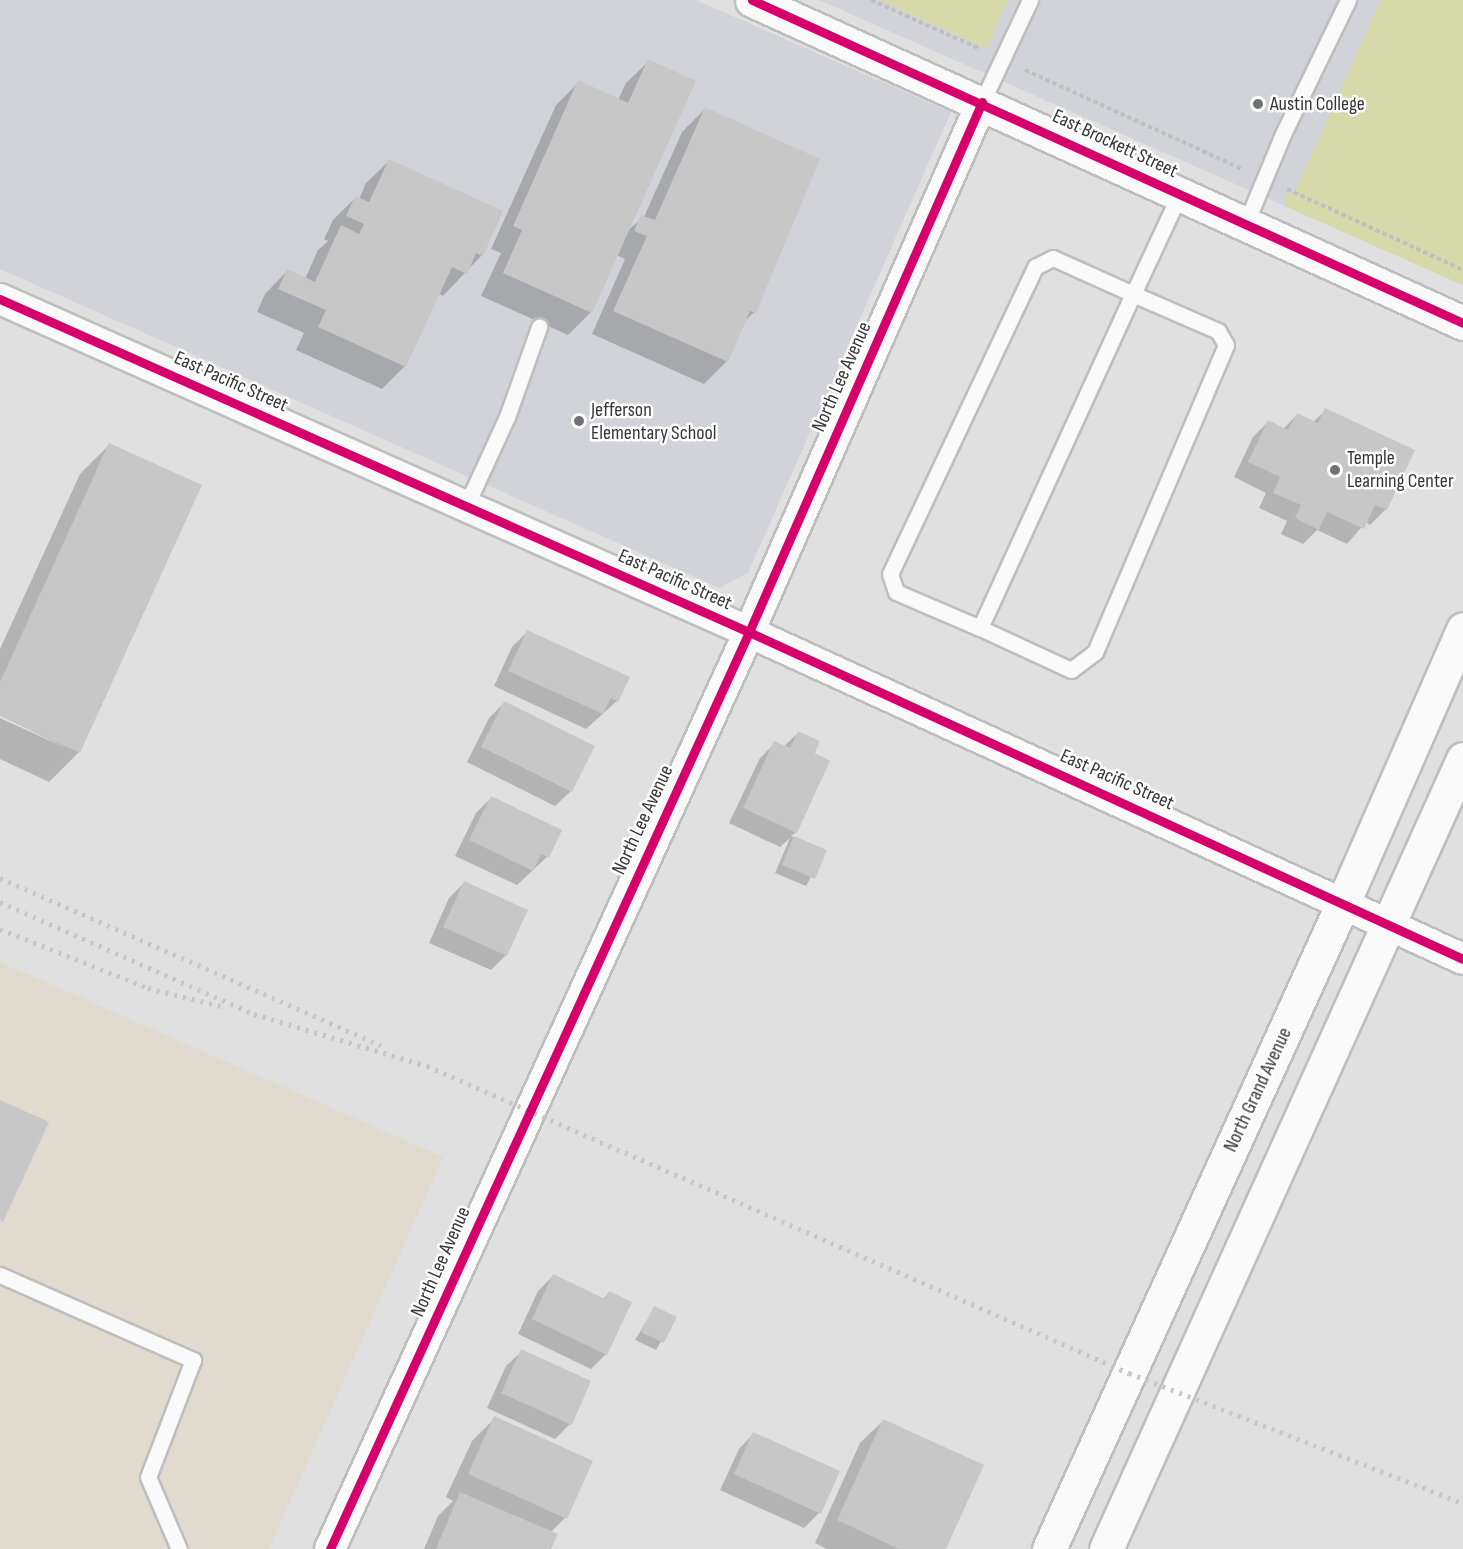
<!DOCTYPE html>
<html>
<head>
<meta charset="utf-8">
<style>
	body { margin:0 }
	#map { position:relative; width:1463px; height:1549px; overflow:hidden; background:#e0e0e1; font-family:"Sofia Sans Condensed",sans-serif }
	div>[style] { position:absolute }
	[style*='--x'] { left:calc(var(--x)*1px); top:calc(var(--y)*1px); width:calc(var(--w)*1px); rotate:calc(var(--a)*1deg) }
	.built>* { inset:0; background:#d1d3d8 }
	.industrial>* { inset:0; background:#e1dacf }
	.green>* { inset:0; background:#d6d9aa }
	.shadow>* { inset:0; background:#0003 }
	.building>* { inset:0; background:#c7c7c7 }
	.path>* { height:4px; margin-top:-2px; transform-origin:0; background:repeating-linear-gradient(90deg,#bfbfc0 0 4.5px,transparent 0 7.5px) }
	.roads { filter:drop-shadow(2px 0 #bebebf) drop-shadow(-2px 0 #bebebf) drop-shadow(0 2px #bebebf) drop-shadow(0 -2px #bebebf) }
	.service>* { height:15px; margin:-7.5px; padding:0 7.5px; transform-origin:7.5px; border-radius:7.5px; background:#fafafa }
	.minor>* { height:30px; margin:-15px; padding:0 15px; transform-origin:15px; border-radius:15px; background:#fafafa }
	.tertiary>* { height:33px; margin:-16.5px; padding:0 16.5px; transform-origin:16.5px; border-radius:16.5px; background:#fafafa }
	.secondary>* { height:33px; margin:-16.5px; padding:0 16.5px; transform-origin:16.5px; border-radius:16.5px; background:#fafafa }
	.rail>* { height:4.5px; margin-top:-2.25px; transform-origin:0; background:repeating-linear-gradient(90deg,#c6c6c7 0 3px,transparent 0 9px) }
	.cycleway>* { height:9px; margin:-4.5px; padding:0 4.5px; transform-origin:4.5px; border-radius:4.5px; background:#d6006c }
	.dots>* { width:16px; height:16px; translate:-50% -50%; box-sizing:border-box; border:3px solid #fff; border-radius:50% }
	span { translate:-50% -50%; white-space:nowrap; text-align:center; line-height:1.15; -webkit-text-stroke:5px #fff; paint-order:stroke }
	.poi-label { font-size:20px; color:#353536 }
	.left { translate:0 -50%; text-align:left }
	.street-label { font-size:20px; color:#353536 }
</style>
</head>
<body>
<div id="map">
	<div class="built">
		<i style="clip-path:polygon(0 0,696px 0,951px 112px,748px 573px,719px 588px,0 269px)"></i>
		<i style="clip-path:polygon(819px 0,1463px 0,1463px 285px,1287px 207px)"></i>
	</div>
	<div class="industrial">
		<i style="clip-path:polygon(0 962px,443px 1157px,269px 1549px,0 1549px)"></i>
	</div>
	<div class="green">
		<i style="clip-path:polygon(879px 0,1008px 0,987px 48px)"></i>
		<i style="clip-path:polygon(1381px 0,1463px 0,1463px 285px,1287px 207px,1284px 196px,1295px 191px)"></i>
	</div>
	<div class="shadow">
		<i style="clip-path:polygon(649px 61px,628px 230px,644px 217px,682px 132px,705px 109px,754px 312px,743px 323px,727px 361px,704px 384px,592px 334px,625px 259px,616px 255px,591px 312px,568px 335px,481px 296px,501px 253px,491px 249px,556px 105px,579px 82px,618px 100px,626px 83px)"></i>
		<i style="clip-path:polygon(389px 161px,482px 255px,443px 296px,438px 293px,405px 366px,382px 389px,296px 350px,304px 333px,257px 312px,265px 294px,287px 271px,305px 279px,318px 250px,328px 241px,324px 239px,333px 220px,356px 197px,359px 199px,366px 183px)"></i>
		<i style="clip-path:polygon(1326px 410px,1413px 451px,1386px 509px,1370px 525px,1366px 522px,1347px 544px,1317px 530px,1303px 544px,1281px 534px,1287px 521px,1259px 508px,1266px 493px,1234px 477px,1253px 437px,1268px 422px,1283px 429px,1297px 415px,1313px 422px)"></i>
		<i style="clip-path:polygon(110px 444px,79px 752px,49px 782px,0 759px,0 718px,68px 749px,0 715px,0 649px,80px 474px)"></i>
		<i style="clip-path:polygon(527px 632px,617px 701px,586px 729px,494px 686px,512px 647px)"></i>
		<i style="clip-path:polygon(504px 703px,571px 791px,555px 806px,467px 762px,489px 718px)"></i>
		<i style="clip-path:polygon(798px 733px,813px 754px,796px 832px,791px 836px,825px 851px,806px 886px,775px 873px,790px 838px,780px 847px,729px 823px,760px 758px,775px 743px,783px 747px)"></i>
		<i style="clip-path:polygon(491px 798px,560px 831px,547px 857px,517px 885px,455px 856px,476px 813px)"></i>
		<i style="clip-path:polygon(464px 883px,506px 955px,491px 970px,429px 943px,449px 898px)"></i>
		<i style="clip-path:polygon(553px 1276px,602px 1300px,609px 1293px,606px 1354px,591px 1369px,518px 1334px,538px 1291px)"></i>
		<i style="clip-path:polygon(655px 1307px,675px 1317px,656px 1350px,635px 1340px)"></i>
		<i style="clip-path:polygon(522px 1351px,570px 1424px,555px 1439px,487px 1408px,506px 1366px)"></i>
		<i style="clip-path:polygon(495px 1418px,565px 1518px,551px 1532px,550px 1549px,424px 1549px,438px 1516px,453px 1501px,446px 1497px,472px 1441px)"></i>
		<i style="clip-path:polygon(883px 1421px,944px 1549px,827px 1549px,815px 1543px,860px 1443px)"></i>
		<i style="clip-path:polygon(754px 1433px,819px 1513px,804px 1528px,720px 1490px,739px 1449px)"></i>
	</div>
	<div class="building">
		<i style="clip-path:polygon(648px 59px,696px 81px,592px 313px,503px 273px,522px 230px,513px 226px,578px 80px,628px 103px)"></i>
		<i style="clip-path:polygon(705px 107px,820px 159px,756px 313px,750px 311px,728px 362px,613px 311px,647px 236px,634px 231px,641px 215px,655px 220px)"></i>
		<i style="clip-path:polygon(389px 159px,503px 211px,483px 256px,476px 253px,467px 274px,452px 267px,406px 367px,318px 327px,326px 310px,278px 289px,287px 269px,315px 282px,341px 225px,359px 234px,364px 224px,346px 216px,355px 196px,369px 202px)"></i>
		<i style="clip-path:polygon(1325px 408px,1415px 450px,1387px 510px,1375px 505px,1364px 529px,1327px 512px,1319px 530px,1295px 518px,1301px 505px,1273px 493px,1280px 477px,1248px 462px,1268px 420px,1288px 430px,1297px 413px,1318px 423px)"></i>
		<i style="clip-path:polygon(109px 443px,202px 485px,80px 753px,0 716px,0 682px)"></i>
		<i style="clip-path:polygon(527px 630px,630px 677px,618px 702px,611px 698px,603px 714px,508px 671px)"></i>
		<i style="clip-path:polygon(504px 701px,595px 746px,572px 792px,481px 747px)"></i>
		<i style="clip-path:polygon(798px 731px,820px 741px,815px 753px,830px 761px,797px 833px,743px 808px,774px 741px,790px 748px)"></i>
		<i style="clip-path:polygon(491px 796px,562px 830px,549px 858px,541px 854px,533px 871px,469px 840px)"></i>
		<i style="clip-path:polygon(794px 836px,827px 850px,815px 879px,782px 865px)"></i>
		<i style="clip-path:polygon(464px 881px,528px 910px,507px 956px,443px 927px)"></i>
		<i style="clip-path:polygon(0 1100px,49px 1122px,3px 1222px,0 1220px)"></i>
		<i style="clip-path:polygon(553px 1274px,605px 1299px,609px 1291px,632px 1302px,607px 1355px,532px 1319px)"></i>
		<i style="clip-path:polygon(654px 1306px,677px 1317px,664px 1343px,641px 1332px)"></i>
		<i style="clip-path:polygon(521px 1349px,591px 1381px,572px 1425px,501px 1393px)"></i>
		<i style="clip-path:polygon(494px 1416px,593px 1461px,567px 1519px,468px 1474px)"></i>
		<i style="clip-path:polygon(883px 1419px,984px 1465px,946px 1549px,899px 1549px,837px 1520px)"></i>
		<i style="clip-path:polygon(753px 1432px,840px 1471px,821px 1514px,734px 1474px)"></i>
		<i style="clip-path:polygon(460px 1492px,558px 1534px,551px 1549px,436px 1549px)"></i>
	</div>
	<div class="path">
		<i style="--x:871;--y:0;--w:120;--a:24.2"></i>
		<i style="--x:1025;--y:70;--w:239;--a:24.5"></i>
		<i style="--x:1287;--y:189;--w:194;--a:24.7"></i>
	</div>
	<div class="roads">
		<div class="service">
			<i style="--x:982;--y:102;--w:113;--a:-64.8"></i>
			<i style="--x:1246;--y:223;--w:96;--a:-67.4"></i>
			<i style="--x:1283;--y:134;--w:149;--a:-64.1"></i>
			<i style="--x:466;--y:506;--w:98;--a:-65.3"></i>
			<i style="--x:507;--y:417;--w:96;--a:-70.4"></i>
			<i style="--x:980;--y:628;--w:91;--a:-156.8"></i>
			<i style="--x:896;--y:592;--w:19;--a:-108"></i>
			<i style="--x:890;--y:574;--w:340;--a:-64.7"></i>
			<i style="--x:1035;--y:267;--w:20;--a:-27"></i>
			<i style="--x:1053;--y:258;--w:88;--a:24.2"></i>
			<i style="--x:1133;--y:294;--w:93;--a:23.5"></i>
			<i style="--x:1218;--y:331;--w:16;--a:60"></i>
			<i style="--x:1226;--y:345;--w:334;--a:113.1"></i>
			<i style="--x:1095;--y:652;--w:30;--a:143"></i>
			<i style="--x:1071;--y:670;--w:100;--a:-155.2"></i>
			<i style="--x:980;--y:628;--w:367;--a:-65.4"></i>
			<i style="--x:1133;--y:294;--w:111;--a:-65"></i>
			<i style="--x:0;--y:1275;--w:211;--a:23.8"></i>
			<i style="--x:193;--y:1360;--w:125;--a:111"></i>
			<i style="--x:148;--y:1477;--w:78;--a:66.7"></i>
		</div>
		<div class="minor">
			<i style="--x:0;--y:299;--w:820;--a:23.97"></i>
			<i style="--x:749;--y:632;--w:785;--a:24.61"></i>
			<i style="--x:330;--y:1549;--w:1008;--a:-65.44"></i>
			<i style="--x:749;--y:632;--w:579;--a:-66.27"></i>
		</div>
		<div class="tertiary">
			<i style="--x:752;--y:0;--w:781;--a:24.43"></i>
		</div>
		<div class="secondary">
			<i style="--x:1049;--y:1549;--w:710;--a:-65.53"></i>
			<i style="--x:1343;--y:903;--w:299;--a:-66.3"></i>
			<i style="--x:1106;--y:1549;--w:867;--a:-65.68"></i>
		</div>
	</div>
	<div class="rail">
		<i style="--x:0;--y:878;--w:416;--a:23.7"></i>
		<i style="--x:0;--y:902;--w:278;--a:23.8"></i>
		<i style="--x:254;--y:1014;--w:181;--a:16.7"></i>
		<i style="--x:427;--y:1066;--w:766;--a:23.62"></i>
		<i style="--x:1129;--y:1373;--w:358;--a:21.3"></i>
		<i style="--x:0;--y:929;--w:159;--a:21.7"></i>
		<i style="--x:148;--y:988;--w:75;--a:13.9"></i>
	</div>
	<div class="cycleway">
		<i style="--x:752;--y:0;--w:781;--a:24.43"></i>
		<i style="--x:0;--y:299;--w:820;--a:23.97"></i>
		<i style="--x:749;--y:632;--w:785;--a:24.61"></i>
		<i style="--x:330;--y:1549;--w:1008;--a:-65.44"></i>
		<i style="--x:749;--y:632;--w:579;--a:-66.27"></i>
	</div>
	<div class="dots">
		<i style="left:1258px;top:104px;background:#717172"></i>
		<i style="left:579px;top:421px;background:#717172"></i>
		<i style="left:1335px;top:470px;background:#717172"></i>
	</div>
	<div class="poi-label">
		<span class="left" style="left:1270px;top:104px">Austin College</span>
		<span class="left" style="left:591px;top:422px">Jefferson<br>Elementary School</span>
		<span class="left" style="left:1347px;top:470px">Temple<br>Learning Center</span>
	</div>
	<div class="street-label">
		<span style="left:1115px;top:144px;rotate:25deg">East Brockett Street</span>
		<span style="left:842px;top:377px;rotate:-66deg">North Lee Avenue</span>
		<span style="left:231px;top:382px;rotate:24deg">East Pacific Street</span>
		<span style="left:675px;top:580px;rotate:24deg">East Pacific Street</span>
		<span style="left:1117px;top:780px;rotate:24deg">East Pacific Street</span>
		<span style="left:643px;top:820px;rotate:-65deg">North Lee Avenue</span>
		<span style="left:1258px;top:1090px;rotate:-65deg">North Grand Avenue</span>
		<span style="left:441px;top:1262px;rotate:-66deg">North Lee Avenue</span>
	</div>
</div>
</body>
</html>
